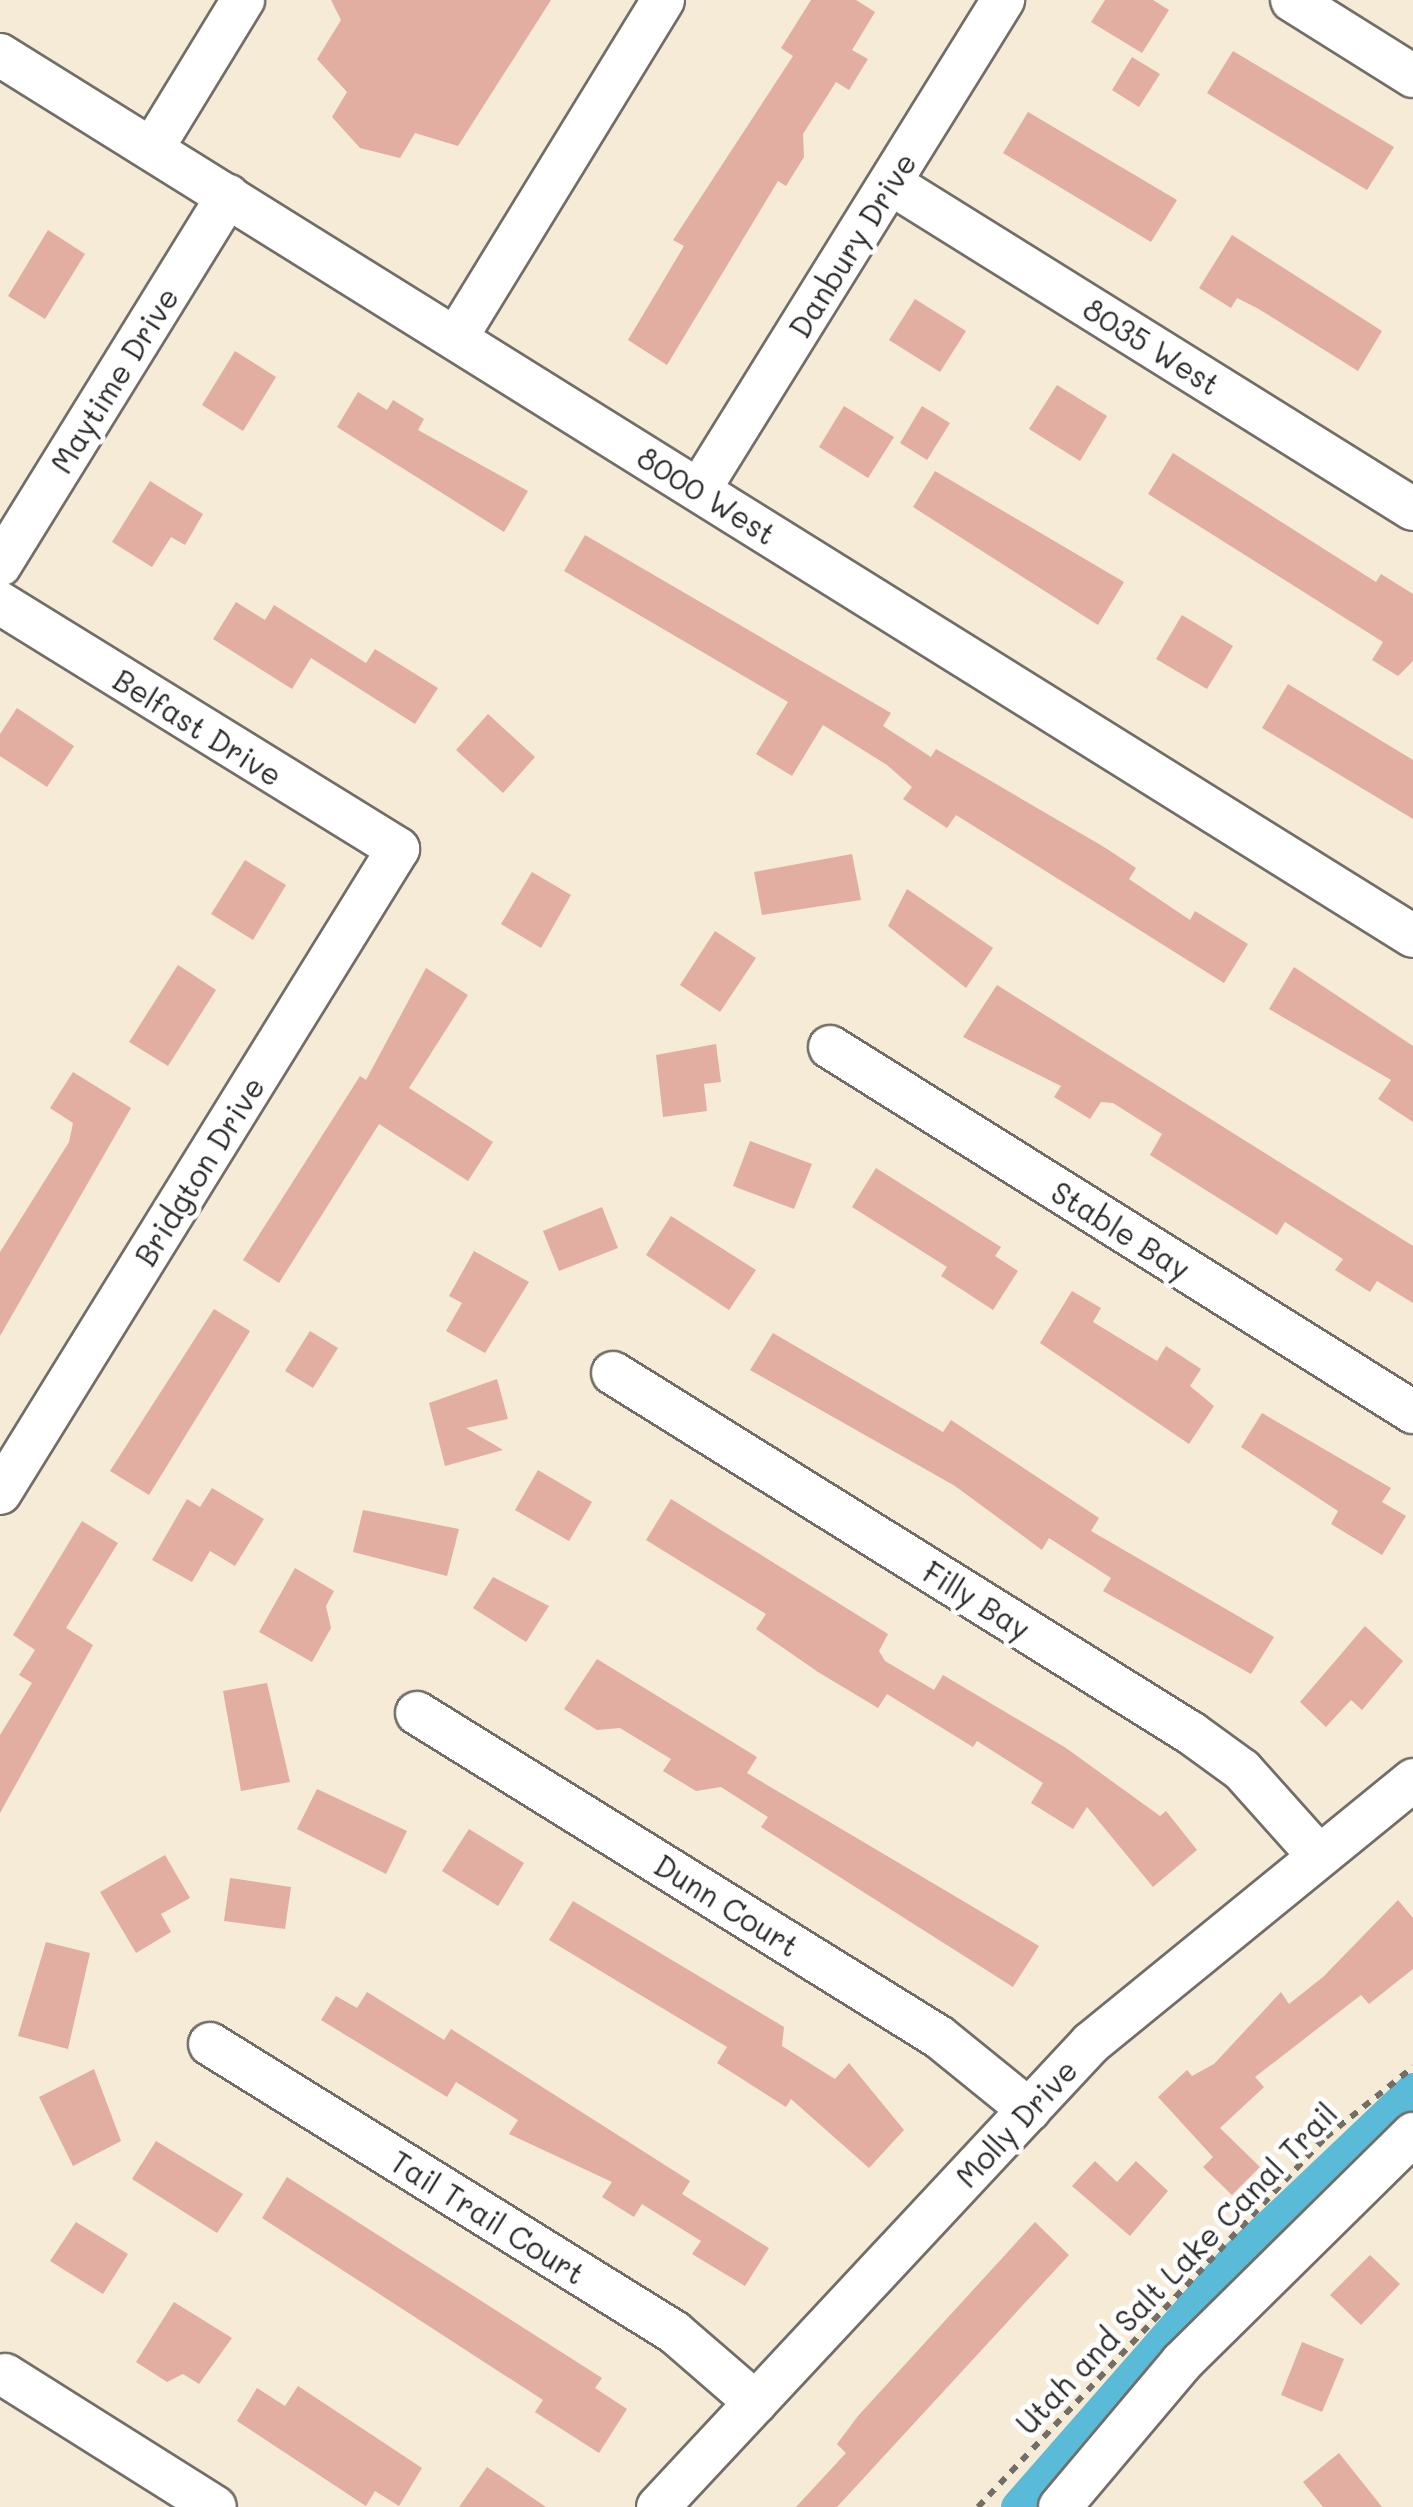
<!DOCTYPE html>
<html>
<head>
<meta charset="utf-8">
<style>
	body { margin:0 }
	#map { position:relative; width:1413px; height:2507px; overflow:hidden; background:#f5ebd7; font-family:Mali,sans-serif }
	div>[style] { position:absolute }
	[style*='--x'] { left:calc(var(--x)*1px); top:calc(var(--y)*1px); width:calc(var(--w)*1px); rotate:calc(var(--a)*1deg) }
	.canal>* { height:35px; margin:-17.5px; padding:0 17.5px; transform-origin:17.5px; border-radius:17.5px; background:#59bbd7 }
	.building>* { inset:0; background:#e2aea2 }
	.path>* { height:6px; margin-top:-3px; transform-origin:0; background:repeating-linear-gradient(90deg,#726e67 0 8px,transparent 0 16px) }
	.roads { filter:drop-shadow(2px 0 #726e67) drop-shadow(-2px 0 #726e67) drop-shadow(0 2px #726e67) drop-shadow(0 -2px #726e67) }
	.minor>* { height:42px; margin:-21px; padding:0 21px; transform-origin:21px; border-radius:21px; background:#fff }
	span { translate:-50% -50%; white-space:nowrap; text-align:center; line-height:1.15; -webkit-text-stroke:10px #fff; paint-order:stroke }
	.street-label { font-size:30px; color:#2b2b2b }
</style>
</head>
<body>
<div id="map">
	<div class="canal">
		<i style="--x:1018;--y:2507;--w:328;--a:-48.8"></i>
		<i style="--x:1234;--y:2260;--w:247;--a:-43.5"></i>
	</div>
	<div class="building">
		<i style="clip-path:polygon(331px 0,551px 0,458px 146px,415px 133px,400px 158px,360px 148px,332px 117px,347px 92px,317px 59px,341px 20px)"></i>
		<i style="clip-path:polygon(811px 0,856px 0,875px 12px,852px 50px,868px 59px,849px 90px,836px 82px,803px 134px,804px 157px,786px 186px,778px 181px,667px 365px,628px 340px,684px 246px,673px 240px,793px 56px,781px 48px)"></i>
		<i style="clip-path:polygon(1105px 0,1153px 0,1169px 10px,1142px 53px,1091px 22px)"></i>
		<i style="clip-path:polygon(1233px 51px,1394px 147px,1367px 190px,1207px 93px)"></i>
		<i style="clip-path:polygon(1132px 57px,1160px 74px,1139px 107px,1112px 90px)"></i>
		<i style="clip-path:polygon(1028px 112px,1177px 200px,1151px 242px,1003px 153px)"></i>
		<i style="clip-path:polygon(48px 230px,85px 254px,45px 319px,8px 296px)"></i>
		<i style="clip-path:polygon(1232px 235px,1382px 331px,1358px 371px,1257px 308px,1237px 298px,1231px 308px,1199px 288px)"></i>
		<i style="clip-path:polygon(915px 299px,966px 331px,940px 372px,889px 340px)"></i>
		<i style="clip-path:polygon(235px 351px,276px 377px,243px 431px,202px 405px)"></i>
		<i style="clip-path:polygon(1057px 385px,1107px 416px,1080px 461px,1029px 429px)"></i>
		<i style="clip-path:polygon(358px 392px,387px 410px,393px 400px,424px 419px,418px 430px,528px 491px,504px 532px,337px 427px)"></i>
		<i style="clip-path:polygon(844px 406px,894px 437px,868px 478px,819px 447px)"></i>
		<i style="clip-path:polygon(922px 406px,950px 423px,927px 460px,900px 443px)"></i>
		<i style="clip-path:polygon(1173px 453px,1376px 582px,1381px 574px,1413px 594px,1413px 661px,1398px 676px,1372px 660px,1383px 642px,1148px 494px)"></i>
		<i style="clip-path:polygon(935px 471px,1124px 582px,1098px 625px,913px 507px)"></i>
		<i style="clip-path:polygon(150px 481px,203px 514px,185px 545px,171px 537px,152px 567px,112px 542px)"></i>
		<i style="clip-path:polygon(585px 535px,891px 713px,883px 726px,931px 757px,936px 749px,1104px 847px,1136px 868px,1129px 879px,1190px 920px,1195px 911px,1248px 944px,1224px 983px,956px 815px,947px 828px,903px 799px,912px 787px,887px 765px,823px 725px,792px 776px,756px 754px,788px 702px,564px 571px)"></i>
		<i style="clip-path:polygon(236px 602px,265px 620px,274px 605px,366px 663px,375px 649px,438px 688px,415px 724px,311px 658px,292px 689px,213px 639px)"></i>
		<i style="clip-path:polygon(1182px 615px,1233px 646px,1207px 689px,1156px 659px)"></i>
		<i style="clip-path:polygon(1288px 684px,1413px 760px,1413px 819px,1262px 728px)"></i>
		<i style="clip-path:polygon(17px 708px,74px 746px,47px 787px,0 756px,0 734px)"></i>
		<i style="clip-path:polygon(488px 714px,535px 757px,503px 793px,456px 750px)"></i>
		<i style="clip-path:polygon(852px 854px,861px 900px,762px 915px,754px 872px)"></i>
		<i style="clip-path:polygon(245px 860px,286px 885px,253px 940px,211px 914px)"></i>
		<i style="clip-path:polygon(532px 872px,571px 895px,541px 948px,501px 924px)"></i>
		<i style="clip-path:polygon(907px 889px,993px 948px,966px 988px,888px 926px)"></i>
		<i style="clip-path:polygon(715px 931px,756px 958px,720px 1012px,680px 985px)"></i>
		<i style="clip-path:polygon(178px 965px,216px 990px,168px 1066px,129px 1042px)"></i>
		<i style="clip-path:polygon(1294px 967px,1413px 1046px,1413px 1122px,1378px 1099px,1391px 1080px,1269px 1009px)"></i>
		<i style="clip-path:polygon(426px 968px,468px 995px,409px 1088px,493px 1142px,468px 1181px,379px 1124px,279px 1283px,243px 1260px,360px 1076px,366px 1080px)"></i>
		<i style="clip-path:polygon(997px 985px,1413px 1246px,1413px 1303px,1377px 1281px,1370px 1292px,1335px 1270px,1343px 1259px,1285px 1222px,1277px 1235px,1150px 1155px,1162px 1134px,1113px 1103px,1101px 1102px,1090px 1119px,1054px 1097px,1061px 1086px,963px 1037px)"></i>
		<i style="clip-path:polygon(716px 1044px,721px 1082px,704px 1084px,707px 1111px,663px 1117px,656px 1055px)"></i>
		<i style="clip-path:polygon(73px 1072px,131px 1108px,0 1336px,0 1252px,69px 1142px,73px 1123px,50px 1108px)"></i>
		<i style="clip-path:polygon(750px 1141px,812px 1164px,794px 1209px,733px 1186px)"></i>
		<i style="clip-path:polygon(876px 1168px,1001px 1247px,995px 1256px,1018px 1271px,993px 1310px,941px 1276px,947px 1267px,852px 1207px)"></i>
		<i style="clip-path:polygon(602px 1207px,618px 1248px,559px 1271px,543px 1231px)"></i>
		<i style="clip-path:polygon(671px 1216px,756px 1270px,729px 1310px,646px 1255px)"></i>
		<i style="clip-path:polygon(474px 1251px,529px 1282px,485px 1353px,446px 1331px,462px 1303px,449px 1296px)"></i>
		<i style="clip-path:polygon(1072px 1291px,1101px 1308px,1093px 1322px,1157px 1361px,1166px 1346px,1201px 1369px,1190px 1386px,1214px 1406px,1189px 1444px,1040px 1343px)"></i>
		<i style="clip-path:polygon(214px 1309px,250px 1331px,149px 1495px,110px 1471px)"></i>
		<i style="clip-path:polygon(310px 1331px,338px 1348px,313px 1388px,285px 1371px)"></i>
		<i style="clip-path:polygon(773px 1333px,943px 1432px,951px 1420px,1099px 1518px,1091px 1531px,1274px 1637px,1251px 1674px,1103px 1591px,1111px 1578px,1049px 1538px,1042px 1550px,955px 1486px,750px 1370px)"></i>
		<i style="clip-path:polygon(497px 1379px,508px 1419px,466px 1428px,503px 1450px,445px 1466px,429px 1403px)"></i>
		<i style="clip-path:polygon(1262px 1413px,1391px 1488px,1382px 1502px,1406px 1516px,1382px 1555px,1331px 1524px,1338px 1511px,1241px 1447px)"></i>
		<i style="clip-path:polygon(538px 1470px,592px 1502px,569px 1541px,515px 1510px)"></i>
		<i style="clip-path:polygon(212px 1488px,264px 1519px,235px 1566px,210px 1551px,192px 1582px,152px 1560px,187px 1499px,200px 1507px)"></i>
		<i style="clip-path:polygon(671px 1499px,888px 1634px,879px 1651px,885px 1661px,934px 1690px,943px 1675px,1066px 1748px,1160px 1816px,1166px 1811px,1197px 1850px,1153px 1887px,1087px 1807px,1073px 1829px,1031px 1803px,1043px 1783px,977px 1741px,973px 1747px,887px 1694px,878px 1708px,818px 1672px,756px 1629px,766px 1614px,646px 1540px)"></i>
		<i style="clip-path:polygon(363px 1510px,459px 1529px,447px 1576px,353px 1552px)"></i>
		<i style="clip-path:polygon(82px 1521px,118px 1543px,66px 1628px,93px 1645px,0 1813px,0 1735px,32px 1683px,19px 1675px,35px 1650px,13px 1635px)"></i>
		<i style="clip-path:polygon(295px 1568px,334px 1591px,326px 1606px,331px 1628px,312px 1662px,259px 1632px)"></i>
		<i style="clip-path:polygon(493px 1577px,549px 1606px,526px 1642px,473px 1608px)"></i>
		<i style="clip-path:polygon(1365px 1626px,1403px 1661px,1362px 1710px,1351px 1700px,1326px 1727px,1300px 1702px)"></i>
		<i style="clip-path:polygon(597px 1659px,757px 1757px,747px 1773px,1039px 1946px,1013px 1987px,761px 1827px,768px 1817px,721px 1787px,696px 1791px,663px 1771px,671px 1759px,620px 1728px,597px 1730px,564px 1709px)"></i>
		<i style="clip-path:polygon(267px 1683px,290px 1782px,241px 1791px,223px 1691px)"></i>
		<i style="clip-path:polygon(317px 1789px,407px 1831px,386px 1874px,297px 1829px)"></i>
		<i style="clip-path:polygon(469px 1829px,524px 1863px,498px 1906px,442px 1871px)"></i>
		<i style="clip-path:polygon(165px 1855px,190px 1898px,161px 1914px,171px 1932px,136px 1953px,100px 1892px)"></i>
		<i style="clip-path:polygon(230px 1878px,291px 1887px,285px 1929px,224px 1921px)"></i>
		<i style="clip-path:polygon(1398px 1900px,1413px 1918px,1413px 1969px,1369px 2004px,1361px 1995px,1255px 2077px,1264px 2087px,1220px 2128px,1260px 2167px,1232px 2195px,1203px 2167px,1213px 2157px,1158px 2097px,1187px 2070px,1192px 2076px,1214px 2064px,1281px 1992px,1289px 2004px,1323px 1977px)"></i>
		<i style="clip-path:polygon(573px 1901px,784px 2027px,782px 2046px,835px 2079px,849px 2063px,904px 2130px,869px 2168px,791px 2099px,786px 2107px,717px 2063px,727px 2047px,549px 1940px)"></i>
		<i style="clip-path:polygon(46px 1942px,90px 1953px,68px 2049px,18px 2036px)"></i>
		<i style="clip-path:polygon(367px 1992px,444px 2040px,451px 2029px,690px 2181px,682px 2194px,769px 2248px,745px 2286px,692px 2254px,701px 2241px,642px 2204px,634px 2217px,602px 2197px,612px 2182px,509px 2134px,518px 2120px,456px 2082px,447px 2097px,321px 2020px,336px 1996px,357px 2008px)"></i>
		<i style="clip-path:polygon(94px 2069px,121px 2141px,73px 2166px,39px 2097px)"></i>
		<i style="clip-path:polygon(156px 2141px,243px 2194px,217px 2233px,132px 2179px)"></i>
		<i style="clip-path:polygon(1095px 2161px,1117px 2182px,1136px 2161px,1168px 2191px,1130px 2236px,1072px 2186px)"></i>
		<i style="clip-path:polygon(287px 2177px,602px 2378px,595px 2388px,627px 2409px,599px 2453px,535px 2412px,543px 2400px,262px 2218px)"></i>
		<i style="clip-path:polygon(76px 2222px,128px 2254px,103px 2294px,50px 2261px)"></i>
		<i style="clip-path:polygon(1035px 2222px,1069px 2255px,837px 2507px,796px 2507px,846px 2453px,837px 2444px,858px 2416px)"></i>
		<i style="clip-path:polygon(1370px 2255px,1400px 2284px,1361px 2325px,1330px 2295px)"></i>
		<i style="clip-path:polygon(174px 2302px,232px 2338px,199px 2384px,183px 2374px,167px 2382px,136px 2362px)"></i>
		<i style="clip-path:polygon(1302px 2342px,1344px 2359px,1322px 2412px,1281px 2395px)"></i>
		<i style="clip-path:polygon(298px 2386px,422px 2468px,399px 2506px,375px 2491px,366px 2506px,237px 2421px,257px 2388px,285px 2406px)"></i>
		<i style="clip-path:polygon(1339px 2453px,1382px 2507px,1323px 2507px,1303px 2482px)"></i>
		<i style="clip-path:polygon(487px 2467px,546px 2507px,459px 2507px)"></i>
	</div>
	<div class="path">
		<i style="--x:978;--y:2507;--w:508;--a:-46.76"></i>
		<i style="--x:1326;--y:2137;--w:112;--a:-38.8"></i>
	</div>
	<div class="roads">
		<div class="minor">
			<i style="--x:1292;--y:0;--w:143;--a:32.1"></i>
			<i style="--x:0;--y:55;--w:1665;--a:31.94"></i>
			<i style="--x:152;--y:149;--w:175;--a:-58.6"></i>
			<i style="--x:890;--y:183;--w:616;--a:31.94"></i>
			<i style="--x:456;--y:338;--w:396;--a:-58.5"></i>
			<i style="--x:699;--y:490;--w:577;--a:-58.18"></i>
			<i style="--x:0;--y:565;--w:434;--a:-58.3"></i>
			<i style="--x:0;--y:603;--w:468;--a:31.7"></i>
			<i style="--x:398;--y:849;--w:757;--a:121.72"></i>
			<i style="--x:830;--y:1047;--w:688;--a:32.05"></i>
			<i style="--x:613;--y:1373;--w:681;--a:31.92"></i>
			<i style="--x:1191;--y:1733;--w:63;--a:36"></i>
			<i style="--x:1242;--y:1770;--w:114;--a:48.2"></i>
			<i style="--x:417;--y:1713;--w:614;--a:31.83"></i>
			<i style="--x:939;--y:2037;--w:116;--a:39"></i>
			<i style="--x:210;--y:2044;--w:546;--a:31.83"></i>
			<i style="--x:674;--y:2332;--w:108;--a:40.9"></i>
			<i style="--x:5;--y:2375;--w:248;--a:32.2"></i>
			<i style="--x:658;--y:2507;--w:635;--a:-46.98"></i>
			<i style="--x:1091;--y:2043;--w:416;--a:-39.2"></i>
			<i style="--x:1060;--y:2507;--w:189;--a:-49.9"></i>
			<i style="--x:1182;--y:2362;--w:325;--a:-44.6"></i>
		</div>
	</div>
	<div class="street-label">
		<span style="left:852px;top:245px;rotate:-58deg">Danbury Drive</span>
		<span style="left:1152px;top:346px;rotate:32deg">8035 West</span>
		<span style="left:114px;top:380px;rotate:-58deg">Maytime Drive</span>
		<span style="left:707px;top:495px;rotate:32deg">8000 West</span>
		<span style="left:198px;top:727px;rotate:32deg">Belfast Drive</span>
		<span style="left:199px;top:1171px;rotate:-58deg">Bridgton Drive</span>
		<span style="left:1121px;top:1230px;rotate:32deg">Stable Bay</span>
		<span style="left:977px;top:1600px;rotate:32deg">Filly Bay</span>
		<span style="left:727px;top:1905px;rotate:32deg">Dunn Court</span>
		<span style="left:1016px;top:2123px;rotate:-47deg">Molly Drive</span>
		<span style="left:488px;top:2217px;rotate:32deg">Tail Trail Court</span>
		<span style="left:1176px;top:2268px;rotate:-46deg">Utah and Salt Lake Canal Trail</span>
	</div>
</div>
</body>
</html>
